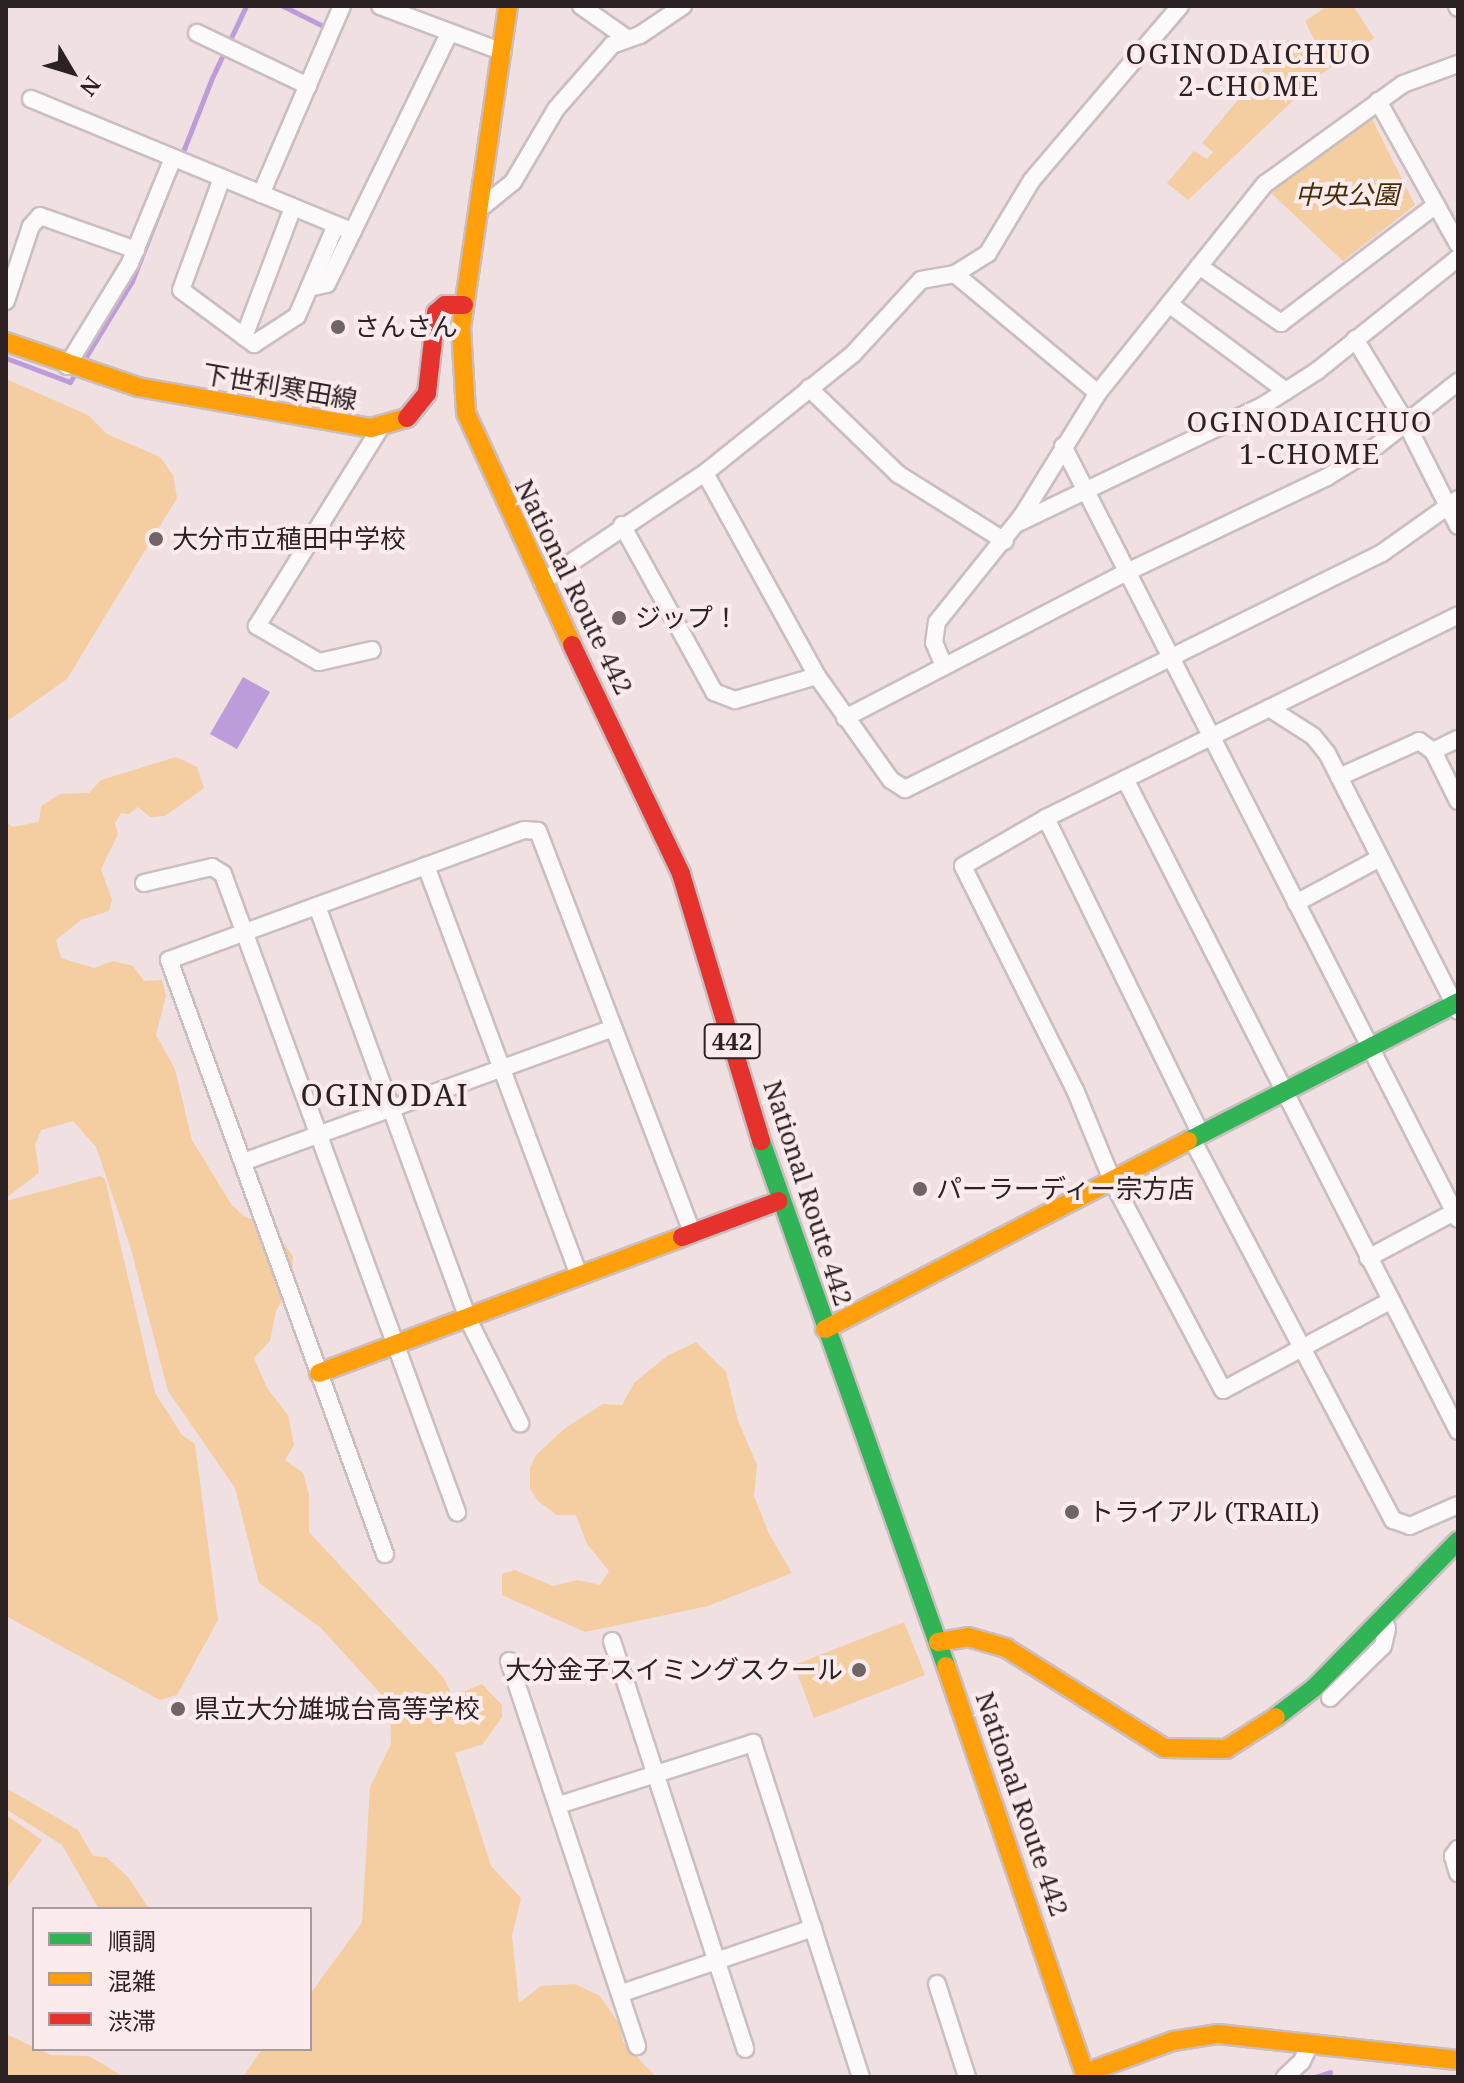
<!DOCTYPE html>
<html>
<head>
<meta charset="utf-8">
<style>
	body { margin:0 }
	#map { position:relative; width:1464px; height:2083px; overflow:hidden; background:#f0e0e2; font-family:"Noto Serif","Noto Sans JP",serif }
	div>[style] { position:absolute }
	[style*='--x'] { left:calc(var(--x)*1px); top:calc(var(--y)*1px); width:calc(var(--w)*1px); rotate:calc(var(--a)*1deg) }
	.green>* { inset:0; background:#f4cda1 }
	.water>* { inset:0; background:#bc9dda }
	.stream>* { height:5px; margin:-2.5px; padding:0 2.5px; transform-origin:2.5px; border-radius:2.5px; background:#bc9dda }
	.roads { filter:drop-shadow(2px 0 #cabec0) drop-shadow(-2px 0 #cabec0) drop-shadow(0 2px #cabec0) drop-shadow(0 -2px #cabec0) }
	.street>* { height:16px; margin:-8px; padding:0 8px; transform-origin:8px; border-radius:8px; background:#fdfafb }
	.fast>* { height:18px; margin:-9px; padding:0 9px; transform-origin:9px; border-radius:9px; background:#30b455 }
	.slow>* { height:18px; margin:-9px; padding:0 9px; transform-origin:9px; border-radius:9px; background:#ff9f0a }
	.jam>* { height:18px; margin:-9px; padding:0 9px; transform-origin:9px; border-radius:9px; background:#e5322d }
	.dots>* { width:22px; height:22px; translate:-50% -50%; box-sizing:border-box; border:4px solid #fcebed; border-radius:50% }
	span { translate:-50% -50%; white-space:nowrap; text-align:center; line-height:1.15; -webkit-text-stroke:8px #fcebed; paint-order:stroke }
	.shield-label span { padding:2px 6px; background:#fcebed; border:2px solid; border-radius:6px; -webkit-text-stroke-width:0 }
	.shield-label { font-size:24px; color:#2c2224; font-weight:700 }
	.park-label { font-size:26px; color:#452c04; font-style:italic }
	.poi-label { font-size:26px; color:#2c2224 }
	.left { translate:0 -50%; text-align:left }
	.right { translate:-100% -50%; text-align:right }
	.street-label { font-size:26px; color:#2c2224 }
	.neighbourhood-label { font-size:28px; color:#2c2224; letter-spacing:2px }
	.quarter-label { font-size:30px; color:#2c2224; letter-spacing:2px }
	.frame { position:absolute; inset:0; border:8px solid #2c2224; pointer-events:none }
	.legend { position:absolute; left:32px; top:1907px; width:280px; height:144px; box-sizing:border-box; background:#fcebed; border:2px solid #a99b9d; margin:0; padding:10px 14px; list-style:none; font-size:24px; color:#2c2224 }
	.legend li { display:flex; align-items:center; gap:16px; height:40px }
	.legend b { width:40px; border:2px solid #a99b9d }
	.north { position:absolute; left:32px; top:32px; width:80px; height:80px; -webkit-text-stroke:6px #fcebed; paint-order:stroke; rotate:128deg; font-size:22px; font-weight:700; line-height:32px; text-align:center; color:#2c2224 }
	.north::after { content:''; display:block; margin:auto; width:28px; height:36px; background:#2c2224; clip-path:polygon(50% 0,100% 100%,50% 72%,0 100%) }
</style>
</head>
<body>
<div id="map">
	<div class="green">
		<i style="clip-path:polygon(1328px 6px,1353px 6px,1374px 38px,1320px 75px,1188px 200px,1167px 183px,1194px 151px,1207px 159px,1213px 152px,1202px 143px,1288px 40px,1304px 53px,1316px 43px,1305px 21px)"></i>
		<i style="clip-path:polygon(1365px 119px,1372px 119px,1415px 205px,1343px 261px,1271px 193px,1280px 180px)"></i>
		<i style="clip-path:polygon(6px 379px,88px 415px,107px 434px,160px 457px,173px 475px,177px 498px,67px 679px,6px 722px)"></i>
		<i style="clip-path:polygon(176px 757px,197px 767px,204px 788px,165px 816px,150px 817px,138px 807px,129px 814px,121px 813px,115px 823px,118px 834px,101px 869px,112px 900px,109px 911px,81px 920px,56px 940px,61px 958px,94px 968px,113px 961px,133px 966px,144px 981px,162px 980px,166px 995px,156px 1035px,175px 1069px,192px 1140px,231px 1204px,245px 1217px,270px 1225px,293px 1256px,292px 1283px,276px 1311px,270px 1341px,254px 1358px,267px 1388px,288px 1415px,294px 1445px,285px 1460px,303px 1473px,309px 1494px,309px 1532px,443px 1677px,453px 1696px,482px 1684px,502px 1705px,502px 1717px,483px 1744px,455px 1753px,491px 1866px,521px 1898px,512px 1936px,519px 2003px,541px 1986px,575px 1984px,600px 1996px,620px 2025px,623px 2042px,656px 2077px,243px 2077px,262px 2049px,310px 2049px,310px 1994px,362px 1923px,370px 1787px,391px 1744px,390px 1704px,321px 1628px,259px 1583px,235px 1488px,168px 1391px,130px 1246px,96px 1147px,73px 1121px,41px 1130px,35px 1145px,39px 1173px,6px 1198px,6px 821px,12px 827px,39px 822px,41px 806px,60px 794px,89px 793px,101px 780px)"></i>
		<i style="clip-path:polygon(100px 1176px,105px 1179px,155px 1393px,182px 1435px,195px 1444px,218px 1620px,177px 1695px,160px 1700px,6px 1616px,6px 1201px)"></i>
		<i style="clip-path:polygon(696px 1342px,726px 1372px,738px 1421px,757px 1465px,754px 1496px,769px 1534px,792px 1573px,708px 1606px,585px 1632px,502px 1595px,502px 1574px,515px 1570px,553px 1586px,578px 1580px,600px 1585px,609px 1571px,587px 1544px,576px 1515px,557px 1515px,538px 1501px,530px 1489px,530px 1468px,536px 1455px,564px 1429px,603px 1404px,622px 1405px,634px 1383px,667px 1356px)"></i>
		<i style="clip-path:polygon(904px 1622px,925px 1675px,814px 1718px,794px 1665px)"></i>
		<i style="clip-path:polygon(6px 1788px,78px 1830px,93px 1856px,106px 1857px,128px 1877px,149px 1909px,99px 1909px,62px 1845px,6px 1809px)"></i>
		<i style="clip-path:polygon(6px 1815px,42px 1840px,6px 1889px)"></i>
		<i style="clip-path:polygon(6px 2034px,51px 2055px,89px 2056px,124px 2077px,6px 2077px)"></i>
	</div>
	<div class="water">
		<i style="clip-path:polygon(243px 677px,270px 692px,237px 749px,210px 734px)"></i>
	</div>
	<div class="stream">
		<i style="--x:283;--y:6;--w:42;--a:26.6"></i>
		<i style="--x:6;--y:358;--w:68;--a:20.6"></i>
		<i style="--x:70;--y:382;--w:12;--a:-59"></i>
		<i style="--x:84;--y:360;--w:92;--a:-58.7"></i>
		<i style="--x:132;--y:281;--w:216;--a:-68.5"></i>
		<i style="--x:211;--y:80;--w:82;--a:-64.7"></i>
		<i style="--x:1315;--y:2077;--w:16;--a:-18"></i>
	</div>
	<div class="roads">
		<div class="street">
			<i style="--x:380;--y:6;--w:131;--a:20.5"></i>
			<i style="--x:581;--y:6;--w:57;--a:35.1"></i>
			<i style="--x:1457;--y:6;--w:2;--a:63"></i>
			<i style="--x:197;--y:33;--w:123;--a:25.5"></i>
			<i style="--x:31;--y:99;--w:348;--a:22.4"></i>
			<i style="--x:1378;--y:101;--w:164;--a:60.8"></i>
			<i style="--x:222;--y:178;--w:119;--a:110.1"></i>
			<i style="--x:181;--y:290;--w:91;--a:36.5"></i>
			<i style="--x:254;--y:344;--w:51;--a:-33.1"></i>
			<i style="--x:297;--y:316;--w:99;--a:-66.8"></i>
			<i style="--x:261;--y:194;--w:205;--a:-66.7"></i>
			<i style="--x:477;--y:211;--w:46;--a:-38.9"></i>
			<i style="--x:513;--y:182;--w:85;--a:-59.5"></i>
			<i style="--x:556;--y:109;--w:85;--a:-48.8"></i>
			<i style="--x:612;--y:45;--w:30;--a:-20"></i>
			<i style="--x:640;--y:35;--w:52;--a:-34"></i>
			<i style="--x:1199;--y:266;--w:100;--a:34.8"></i>
			<i style="--x:1281;--y:323;--w:195;--a:-37.3"></i>
			<i style="--x:955;--y:274;--w:39;--a:-32"></i>
			<i style="--x:988;--y:253;--w:85;--a:-58.9"></i>
			<i style="--x:1032;--y:180;--w:228;--a:-49.6"></i>
			<i style="--x:309;--y:288;--w:18;--a:-13"></i>
			<i style="--x:327;--y:284;--w:280;--a:-64"></i>
			<i style="--x:6;--y:301;--w:79;--a:-71.6"></i>
			<i style="--x:31;--y:226;--w:13;--a:-48"></i>
			<i style="--x:40;--y:216;--w:102;--a:19.5"></i>
			<i style="--x:1169;--y:304;--w:146;--a:36.6"></i>
			<i style="--x:244;--y:337;--w:139;--a:-69.3"></i>
			<i style="--x:1355;--y:339;--w:98;--a:58.7"></i>
			<i style="--x:1406;--y:423;--w:115;--a:63.2"></i>
			<i style="--x:67;--y:366;--w:121;--a:-58.5"></i>
			<i style="--x:130;--y:263;--w:113;--a:-67.7"></i>
			<i style="--x:809;--y:388;--w:124;--a:44"></i>
			<i style="--x:898;--y:474;--w:126;--a:32.1"></i>
			<i style="--x:1063;--y:446;--w:868;--a:62.93"></i>
			<i style="--x:705;--y:473;--w:232;--a:61.1"></i>
			<i style="--x:817;--y:676;--w:128;--a:54.6"></i>
			<i style="--x:891;--y:780;--w:17;--a:33"></i>
			<i style="--x:905;--y:789;--w:532;--a:-26.32"></i>
			<i style="--x:1382;--y:553;--w:93;--a:-35.4"></i>
			<i style="--x:1020;--y:522;--w:271;--a:-25.6"></i>
			<i style="--x:1264;--y:405;--w:63;--a:-32.7"></i>
			<i style="--x:1317;--y:371;--w:181;--a:-38.7"></i>
			<i style="--x:622;--y:525;--w:191;--a:61.1"></i>
			<i style="--x:714;--y:692;--w:22;--a:21"></i>
			<i style="--x:735;--y:700;--w:85;--a:-16.3"></i>
			<i style="--x:542;--y:582;--w:196;--a:-33.8"></i>
			<i style="--x:705;--y:473;--w:190;--a:-38.8"></i>
			<i style="--x:853;--y:354;--w:100;--a:-47.4"></i>
			<i style="--x:921;--y:280;--w:35;--a:-10"></i>
			<i style="--x:955;--y:274;--w:186;--a:39.8"></i>
			<i style="--x:372;--y:650;--w:54;--a:167.2"></i>
			<i style="--x:319;--y:662;--w:72;--a:-149.9"></i>
			<i style="--x:257;--y:626;--w:234;--a:-58.1"></i>
			<i style="--x:944;--y:666;--w:25;--a:-113"></i>
			<i style="--x:934;--y:643;--w:21;--a:-82"></i>
			<i style="--x:937;--y:622;--w:136;--a:-51.3"></i>
			<i style="--x:1022;--y:516;--w:145;--a:-58.3"></i>
			<i style="--x:1098;--y:393;--w:268;--a:-51.4"></i>
			<i style="--x:1265;--y:184;--w:170;--a:-35.9"></i>
			<i style="--x:1403;--y:84;--w:59;--a:-20"></i>
			<i style="--x:1269;--y:708;--w:52;--a:32.5"></i>
			<i style="--x:1313;--y:736;--w:22;--a:51"></i>
			<i style="--x:1327;--y:753;--w:289;--a:63.1"></i>
			<i style="--x:845;--y:718;--w:318;--a:-27.4"></i>
			<i style="--x:1127;--y:572;--w:221;--a:-25.4"></i>
			<i style="--x:1327;--y:477;--w:55;--a:-31.7"></i>
			<i style="--x:1374;--y:448;--w:107;--a:-38.2"></i>
			<i style="--x:1433;--y:751;--w:28;--a:-26"></i>
			<i style="--x:1339;--y:777;--w:88;--a:-24.2"></i>
			<i style="--x:1419;--y:741;--w:17;--a:36"></i>
			<i style="--x:1433;--y:751;--w:56;--a:63.4"></i>
			<i style="--x:1125;--y:779;--w:732;--a:62.94"></i>
			<i style="--x:1046;--y:818;--w:353;--a:63.9"></i>
			<i style="--x:426;--y:866;--w:438;--a:69.5"></i>
			<i style="--x:144;--y:883;--w:70;--a:-13.2"></i>
			<i style="--x:212;--y:867;--w:13;--a:32"></i>
			<i style="--x:223;--y:874;--w:680;--a:69.86"></i>
			<i style="--x:1296;--y:903;--w:95;--a:-28.2"></i>
			<i style="--x:317;--y:906;--w:438;--a:69.9"></i>
			<i style="--x:467;--y:1317;--w:119;--a:63.4"></i>
			<i style="--x:1192;--y:1139;--w:431;--a:62.2"></i>
			<i style="--x:1393;--y:1520;--w:18;--a:19"></i>
			<i style="--x:1410;--y:1526;--w:52;--a:-23.6"></i>
			<i style="--x:243;--y:1162;--w:394;--a:-19.9"></i>
			<i style="--x:1368;--y:1258;--w:102;--a:-28.1"></i>
			<i style="--x:1390;--y:1301;--w:189;--a:151.9"></i>
			<i style="--x:1223;--y:1390;--w:238;--a:-117.9"></i>
			<i style="--x:1112;--y:1180;--w:97;--a:-112.3"></i>
			<i style="--x:1075;--y:1090;--w:250;--a:-116.6"></i>
			<i style="--x:963;--y:866;--w:96;--a:-30"></i>
			<i style="--x:1046;--y:818;--w:459;--a:-26.2"></i>
			<i style="--x:385;--y:1554;--w:632;--a:-109.98"></i>
			<i style="--x:169;--y:960;--w:378;--a:-20.1"></i>
			<i style="--x:524;--y:830;--w:14;--a:4"></i>
			<i style="--x:538;--y:831;--w:430;--a:69"></i>
			<i style="--x:612;--y:1641;--w:429;--a:71.9"></i>
			<i style="--x:509;--y:1661;--w:406;--a:71.6"></i>
			<i style="--x:1330;--y:1698;--w:74;--a:-44.5"></i>
			<i style="--x:1383;--y:1646;--w:18;--a:-77"></i>
			<i style="--x:1387;--y:1628;--w:12;--a:-114"></i>
			<i style="--x:559;--y:1805;--w:204;--a:-17.7"></i>
			<i style="--x:753;--y:1743;--w:351;--a:72.1"></i>
			<i style="--x:1458;--y:1849;--w:9;--a:126"></i>
			<i style="--x:1453;--y:1856;--w:18;--a:74"></i>
			<i style="--x:937;--y:1984;--w:98;--a:72.1"></i>
			<i style="--x:622;--y:1993;--w:202;--a:-18.8"></i>
			<i style="--x:1285;--y:2077;--w:23;--a:-43"></i>
			<i style="--x:1302;--y:2061;--w:19;--a:-65"></i>
		</div>
		<div class="fast">
			<i style="--x:761;--y:1141;--w:557;--a:70.59"></i>
			<i style="--x:1188;--y:1141;--w:304;--a:-27.2"></i>
			<i style="--x:1276;--y:1717;--w:48;--a:-37.3"></i>
			<i style="--x:1314;--y:1688;--w:206;--a:-45.6"></i>
		</div>
		<div class="slow">
			<i style="--x:508;--y:6;--w:325;--a:98.3"></i>
			<i style="--x:461;--y:328;--w:85;--a:86.6"></i>
			<i style="--x:466;--y:413;--w:255;--a:65.4"></i>
			<i style="--x:6;--y:342;--w:139;--a:18.8"></i>
			<i style="--x:138;--y:387;--w:237;--a:10"></i>
			<i style="--x:371;--y:428;--w:37;--a:-16"></i>
			<i style="--x:825;--y:1329;--w:409;--a:-27.4"></i>
			<i style="--x:319;--y:1373;--w:388;--a:-20.5"></i>
			<i style="--x:938;--y:1642;--w:30;--a:-9"></i>
			<i style="--x:968;--y:1637;--w:40;--a:16"></i>
			<i style="--x:1006;--y:1648;--w:187;--a:32.3"></i>
			<i style="--x:1164;--y:1748;--w:62;--a:0.9"></i>
			<i style="--x:1226;--y:1749;--w:59;--a:-32.6"></i>
			<i style="--x:946;--y:1666;--w:434;--a:71.2"></i>
			<i style="--x:1085;--y:2073;--w:94;--a:-20"></i>
			<i style="--x:1173;--y:2041;--w:46;--a:-8.8"></i>
			<i style="--x:1218;--y:2034;--w:241;--a:6.2"></i>
		</div>
		<div class="jam">
			<i style="--x:407;--y:418;--w:32;--a:-51"></i>
			<i style="--x:427;--y:393;--w:81;--a:-83.6"></i>
			<i style="--x:436;--y:313;--w:12;--a:-42"></i>
			<i style="--x:445;--y:305;--w:19;--a:0"></i>
			<i style="--x:572;--y:645;--w:254;--a:64.5"></i>
			<i style="--x:681;--y:874;--w:279;--a:73.3"></i>
			<i style="--x:682;--y:1237;--w:103;--a:-20.4"></i>
		</div>
	</div>
	<div class="dots">
		<i style="left:338px;top:327px;background:#716466"></i>
		<i style="left:156px;top:539px;background:#716466"></i>
		<i style="left:619px;top:618px;background:#716466"></i>
		<i style="left:920px;top:1189px;background:#716466"></i>
		<i style="left:1072px;top:1512px;background:#716466"></i>
		<i style="left:859px;top:1670px;background:#716466"></i>
		<i style="left:178px;top:1709px;background:#716466"></i>
	</div>
	<div class="shield-label">
		<span style="left:732px;top:1041px">442</span>
	</div>
	<div class="park-label">
		<span style="left:1347px;top:195px">中央公園</span>
	</div>
	<div class="poi-label">
		<span class="left" style="left:354px;top:327px">さんさん</span>
		<span class="left" style="left:172px;top:539px">大分市立稙田中学校</span>
		<span class="left" style="left:635px;top:618px">ジップ！</span>
		<span class="left" style="left:936px;top:1189px">パーラーディー宗方店</span>
		<span class="left" style="left:1088px;top:1512px">トライアル (TRAIL)</span>
		<span class="right" style="left:843px;top:1670px">大分金子スイミングスクール</span>
		<span class="left" style="left:194px;top:1709px">県立大分雄城台高等学校</span>
	</div>
	<div class="street-label">
		<span style="left:280px;top:387px;rotate:10deg">下世利寒田線</span>
		<span style="left:574px;top:587px;rotate:64deg">National Route 442</span>
		<span style="left:808px;top:1193px;rotate:72deg">National Route 442</span>
		<span style="left:1022px;top:1804px;rotate:71deg">National Route 442</span>
	</div>
	<div class="neighbourhood-label">
		<span style="left:1249px;top:69px">OGINODAICHUO<br>2-CHOME</span>
		<span style="left:1310px;top:437px">OGINODAICHUO<br>1-CHOME</span>
	</div>
	<div class="quarter-label">
		<span style="left:385px;top:1095px">OGINODAI</span>
	</div>
	<div class="frame"></div>
	<ul class="legend">
	<li><b style="height:10px;background:#30b455"></b>順調</li>
	<li><b style="height:10px;background:#ff9f0a"></b>混雑</li>
	<li><b style="height:10px;background:#e5322d"></b>渋滞</li>
	</ul>
	<div class="north">N</div>
</div>
</body>
</html>
